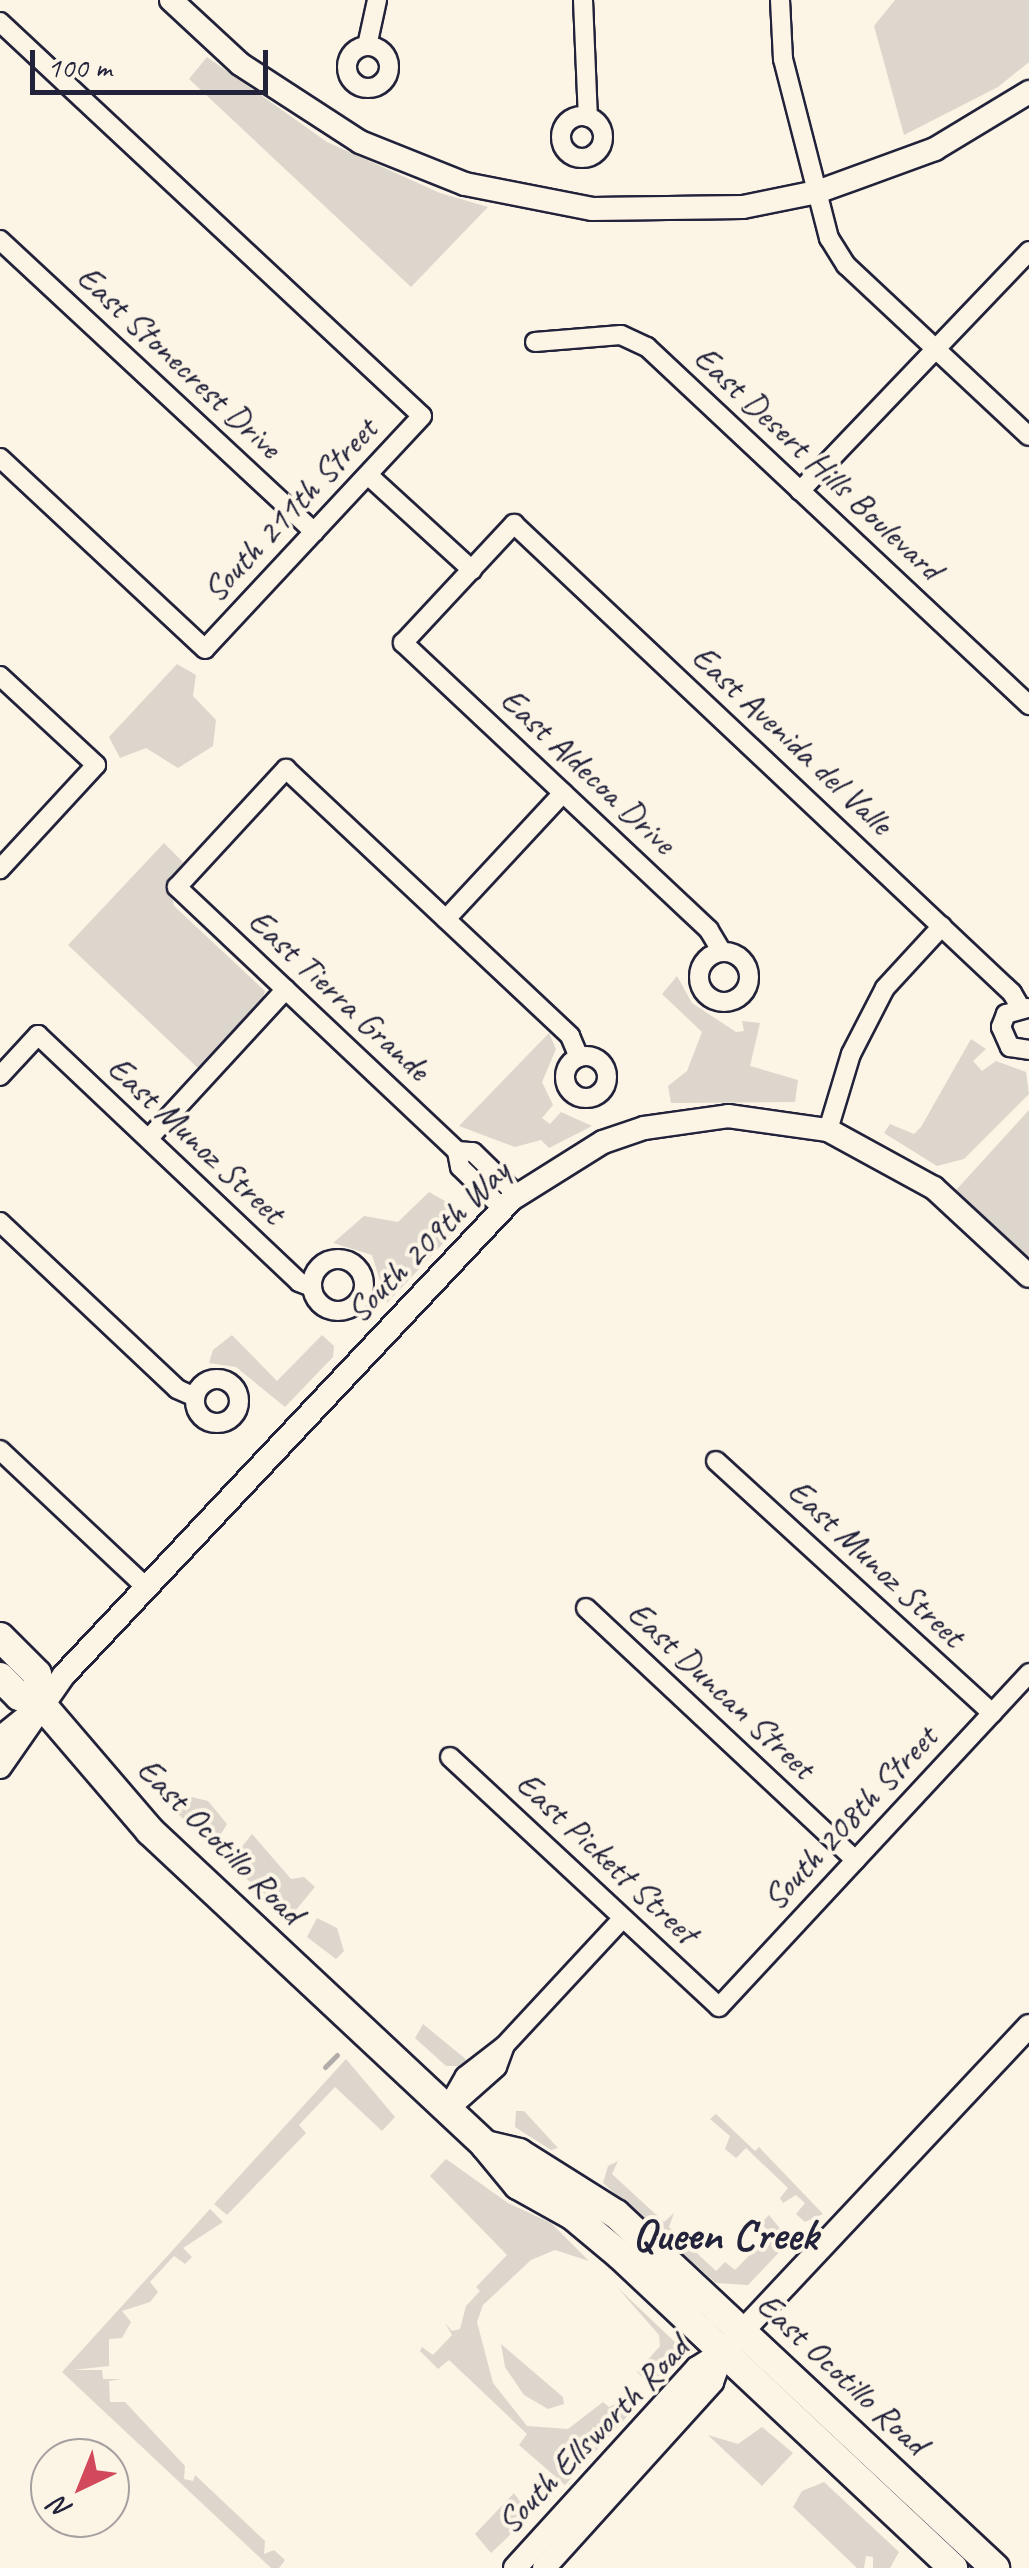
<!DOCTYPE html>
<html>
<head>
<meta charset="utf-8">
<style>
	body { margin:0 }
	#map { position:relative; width:1029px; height:2568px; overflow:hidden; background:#fcf5e5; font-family:Caveat,sans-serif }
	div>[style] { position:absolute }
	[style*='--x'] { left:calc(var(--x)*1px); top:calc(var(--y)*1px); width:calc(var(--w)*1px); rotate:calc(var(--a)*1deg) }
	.green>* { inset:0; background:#dcd6cc }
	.stream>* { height:5px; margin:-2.5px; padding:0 2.5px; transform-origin:2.5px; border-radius:2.5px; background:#b2adab }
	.roads { filter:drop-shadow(2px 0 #22223b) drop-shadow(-2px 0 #22223b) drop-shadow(0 2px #22223b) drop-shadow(0 -2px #22223b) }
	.minor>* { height:18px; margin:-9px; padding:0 9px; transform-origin:9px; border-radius:9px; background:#fcf5e5 }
	.minor>.ring { margin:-9px; padding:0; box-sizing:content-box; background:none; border:18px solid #fcf5e5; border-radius:50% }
	.tertiary>* { height:22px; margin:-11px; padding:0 11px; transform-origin:11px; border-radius:11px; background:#fcf5e5 }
	.secondary>* { height:28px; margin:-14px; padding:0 14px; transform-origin:14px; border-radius:14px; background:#fcf5e5 }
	span { translate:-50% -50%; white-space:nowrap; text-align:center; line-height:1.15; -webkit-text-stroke:8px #fcf5e5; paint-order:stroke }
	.street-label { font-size:35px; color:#22223b }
	.district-label { font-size:45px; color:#22223b; font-weight:700 }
	.north { position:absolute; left:30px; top:2438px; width:100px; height:100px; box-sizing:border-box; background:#fcf5e5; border:2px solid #a5a1a1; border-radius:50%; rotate:223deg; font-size:28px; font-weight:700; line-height:40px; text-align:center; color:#22223b }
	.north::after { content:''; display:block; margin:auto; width:35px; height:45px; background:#d1495b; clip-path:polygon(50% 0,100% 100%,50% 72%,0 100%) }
	.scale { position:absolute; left:30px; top:50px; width:238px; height:45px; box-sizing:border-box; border:5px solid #22223b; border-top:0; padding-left:12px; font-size:30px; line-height:35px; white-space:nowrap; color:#22223b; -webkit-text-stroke:8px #fcf5e5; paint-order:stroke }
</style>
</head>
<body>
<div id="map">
	<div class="green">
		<i style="clip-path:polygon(895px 0,1029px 0,1029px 62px,998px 87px,904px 135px,874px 26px)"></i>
		<i style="clip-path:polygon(207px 57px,327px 142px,440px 193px,488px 207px,411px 287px,189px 79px)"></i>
		<i style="clip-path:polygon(177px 664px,196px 675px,193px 696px,216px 720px,213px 746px,178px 768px,146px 748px,120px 758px,109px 737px)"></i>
		<i style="clip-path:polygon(164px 843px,183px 862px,169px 882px,174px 906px,265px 991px,260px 1006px,200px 1070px,68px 945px)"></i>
		<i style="clip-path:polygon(677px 976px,692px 1003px,736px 1032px,744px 1031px,742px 1021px,760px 1023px,750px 1066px,798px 1080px,795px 1102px,671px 1103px,668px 1086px,687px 1071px,702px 1032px,662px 994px)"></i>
		<i style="clip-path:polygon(549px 1033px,556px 1049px,542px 1082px,553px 1105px,542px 1118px,550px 1124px,561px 1112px,592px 1126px,549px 1148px,541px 1140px,515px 1147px,459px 1126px)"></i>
		<i style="clip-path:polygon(971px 1039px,986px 1049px,973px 1061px,982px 1071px,996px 1061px,1026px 1072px,1029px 1094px,964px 1159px,937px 1166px,884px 1133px,890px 1124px,914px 1134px,921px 1127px)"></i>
		<i style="clip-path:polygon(1029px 1110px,1029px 1276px,947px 1200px)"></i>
		<i style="clip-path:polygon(429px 1192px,454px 1206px,453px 1233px,387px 1303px,372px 1255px,333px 1243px,364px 1216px,398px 1222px)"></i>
		<i style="clip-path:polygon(232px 1335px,277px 1381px,322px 1335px,334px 1346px,333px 1357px,285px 1407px,236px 1367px,209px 1363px,213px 1350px)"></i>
		<i style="clip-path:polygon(192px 1797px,208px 1801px,227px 1824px,213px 1847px,178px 1814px)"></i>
		<i style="clip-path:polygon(252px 1834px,291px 1879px,304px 1877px,315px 1887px,290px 1917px,229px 1863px)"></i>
		<i style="clip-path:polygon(317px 1918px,337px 1928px,344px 1951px,336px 1959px,307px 1937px)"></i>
		<i style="clip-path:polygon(423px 2024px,468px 2061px,465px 2066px,446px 2066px,415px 2038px)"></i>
		<i style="clip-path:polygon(346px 2059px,395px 2117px,382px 2131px,335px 2087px,299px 2125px,306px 2133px,227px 2215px,214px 2204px)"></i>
		<i style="clip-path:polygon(516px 2111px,524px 2111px,558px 2148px,551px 2150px,515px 2127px)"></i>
		<i style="clip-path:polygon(716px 2114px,755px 2151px,759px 2147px,823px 2214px,805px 2222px,796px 2214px,805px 2203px,796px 2195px,783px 2203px,780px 2198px,788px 2188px,746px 2148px,736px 2158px,725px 2149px,730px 2136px,710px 2119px)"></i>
		<i style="clip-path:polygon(446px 2159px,508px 2203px,551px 2223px,589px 2261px,555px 2250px,531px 2260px,483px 2305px,477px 2322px,493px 2383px,527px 2426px,568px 2429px,603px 2402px,609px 2407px,622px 2401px,632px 2411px,565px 2485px,519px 2445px,527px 2434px,449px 2360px,438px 2369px,420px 2351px,422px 2347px,433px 2355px,452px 2335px,445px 2323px,452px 2331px,460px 2329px,466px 2306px,480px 2291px,476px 2287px,507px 2255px,430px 2176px)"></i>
		<i style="clip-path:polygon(618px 2161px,612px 2174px,664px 2222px,674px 2213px,669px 2227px,716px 2271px,725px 2262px,735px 2270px,770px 2234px,761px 2223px,769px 2215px,790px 2241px,748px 2285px,716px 2283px,603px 2183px,608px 2166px)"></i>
		<i style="clip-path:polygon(210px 2209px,223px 2222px,183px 2248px,192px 2257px,185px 2264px,174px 2256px,150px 2282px,158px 2292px,150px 2302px,122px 2311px,131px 2322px,122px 2338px,109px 2339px,109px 2366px,73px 2370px,102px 2370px,103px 2379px,122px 2379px,109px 2381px,110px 2402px,125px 2402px,185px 2466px,184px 2479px,193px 2481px,195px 2475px,265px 2541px,264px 2554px,274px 2550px,285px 2560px,279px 2568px,271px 2568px,62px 2372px)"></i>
		<i style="clip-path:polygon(617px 2287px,679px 2346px,678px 2361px,671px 2358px,653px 2388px,637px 2372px,660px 2346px,659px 2335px)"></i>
		<i style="clip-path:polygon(501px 2344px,563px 2397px,564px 2404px,548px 2409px,524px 2395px,505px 2367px)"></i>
		<i style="clip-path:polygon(762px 2427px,793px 2453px,762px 2486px,708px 2435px,738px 2444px)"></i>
		<i style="clip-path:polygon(824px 2482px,899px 2552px,890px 2568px,873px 2568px,873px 2557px,866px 2556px,864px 2568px,857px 2568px,793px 2507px,802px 2491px)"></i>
		<i style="clip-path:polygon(514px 2493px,530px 2516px,491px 2553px,475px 2534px)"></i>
	</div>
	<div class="stream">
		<i style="--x:325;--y:2067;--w:17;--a:-45"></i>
	</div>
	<div class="roads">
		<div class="minor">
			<i style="--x:583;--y:0;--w:117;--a:87.6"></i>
			<i style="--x:780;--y:0;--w:59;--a:87.1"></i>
			<i style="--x:783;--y:59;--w:185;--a:75.6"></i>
			<i style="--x:829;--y:238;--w:32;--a:58"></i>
			<i style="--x:846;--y:265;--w:250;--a:43.1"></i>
			<i style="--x:0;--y:22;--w:577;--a:43.03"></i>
			<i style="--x:422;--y:416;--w:318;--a:133"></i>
			<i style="--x:205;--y:649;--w:280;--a:-137"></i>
			<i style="--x:367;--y:46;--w:47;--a:-77.7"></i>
			<i class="ring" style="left:347px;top:46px;width:24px;height:24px"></i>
			<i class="ring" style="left:561px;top:116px;width:24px;height:24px"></i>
			<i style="--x:0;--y:240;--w:429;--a:42.9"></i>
			<i style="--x:535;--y:342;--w:86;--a:-4.7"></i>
			<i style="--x:621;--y:335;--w:29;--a:25"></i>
			<i style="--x:647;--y:347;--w:524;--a:43.14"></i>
			<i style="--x:368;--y:475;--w:141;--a:42.4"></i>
			<i style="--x:800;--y:491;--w:332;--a:-46.3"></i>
			<i style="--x:0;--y:676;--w:131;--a:42.8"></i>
			<i style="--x:96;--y:765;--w:142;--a:132.7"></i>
			<i style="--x:446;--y:919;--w:172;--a:-47.1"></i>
			<i class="ring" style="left:699px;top:952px;width:32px;height:32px"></i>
			<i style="--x:722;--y:952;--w:26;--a:-121"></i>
			<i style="--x:709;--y:930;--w:420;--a:-136.8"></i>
			<i style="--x:403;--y:643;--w:163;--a:-47"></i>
			<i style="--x:514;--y:524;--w:684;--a:43.28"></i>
			<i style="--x:1012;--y:993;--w:16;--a:60"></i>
			<i style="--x:1027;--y:1008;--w:22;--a:164"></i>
			<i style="--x:1006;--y:1014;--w:14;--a:111"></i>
			<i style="--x:1001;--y:1027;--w:22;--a:66"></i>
			<i style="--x:1010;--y:1047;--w:19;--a:9"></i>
			<i class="ring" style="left:565px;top:1056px;width:24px;height:24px"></i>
			<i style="--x:0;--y:1076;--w:56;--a:-47.2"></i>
			<i style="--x:38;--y:1035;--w:359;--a:43.4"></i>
			<i style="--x:299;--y:1282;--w:14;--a:21"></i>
			<i style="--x:828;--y:1130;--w:79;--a:-73.2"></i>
			<i style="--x:851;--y:1054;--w:74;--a:-62.7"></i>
			<i style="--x:885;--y:988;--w:84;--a:-47.4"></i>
			<i style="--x:149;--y:1138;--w:202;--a:-47.4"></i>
			<i style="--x:457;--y:1151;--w:16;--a:4"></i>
			<i style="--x:473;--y:1152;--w:62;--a:44.3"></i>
			<i style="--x:503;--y:1209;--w:60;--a:-135.7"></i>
			<i style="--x:460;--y:1167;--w:16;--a:-101"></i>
			<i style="--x:457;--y:1151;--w:385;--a:-136.7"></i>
			<i style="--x:177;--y:887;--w:161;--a:-47.3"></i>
			<i style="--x:286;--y:769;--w:390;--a:43.2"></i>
			<i style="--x:570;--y:1036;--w:23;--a:67"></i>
			<i style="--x:0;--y:1222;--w:243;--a:43.3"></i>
			<i style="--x:177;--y:1389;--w:20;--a:24"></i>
			<i class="ring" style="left:312px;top:1259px;width:34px;height:34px"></i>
			<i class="ring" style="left:195px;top:1379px;width:26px;height:26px"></i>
			<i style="--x:0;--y:1450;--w:200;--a:43.2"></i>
			<i style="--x:716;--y:1461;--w:374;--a:42.4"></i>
			<i style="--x:586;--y:1608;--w:369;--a:43.1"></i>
			<i style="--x:450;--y:1757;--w:367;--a:42.9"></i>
			<i style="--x:719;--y:2007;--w:456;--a:-47.1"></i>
			<i style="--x:452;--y:2107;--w:60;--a:-41.6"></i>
			<i style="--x:497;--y:2067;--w:23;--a:-70"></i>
			<i style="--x:445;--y:2111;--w:40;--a:-60.3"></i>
			<i style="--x:465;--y:2076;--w:51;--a:-37.8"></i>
			<i style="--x:505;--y:2045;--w:173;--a:-47.1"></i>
		</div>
		<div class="tertiary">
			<i style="--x:171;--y:0;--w:94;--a:42.8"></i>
			<i style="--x:240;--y:64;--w:143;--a:33"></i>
			<i style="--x:360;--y:142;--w:113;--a:21.8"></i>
			<i style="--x:465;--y:184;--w:129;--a:11.1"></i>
			<i style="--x:592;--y:209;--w:151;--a:-0.8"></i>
			<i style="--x:743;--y:207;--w:76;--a:-11.5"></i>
			<i style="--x:817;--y:192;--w:126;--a:-20"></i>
			<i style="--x:935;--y:149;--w:110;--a:-31.2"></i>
			<i style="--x:0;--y:1738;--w:45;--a:-38.7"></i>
			<i style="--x:0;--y:1767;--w:112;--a:-55.2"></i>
			<i style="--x:64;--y:1675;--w:654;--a:-46.74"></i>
			<i style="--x:512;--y:1199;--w:107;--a:-32.1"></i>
			<i style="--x:603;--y:1142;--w:43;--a:-18.9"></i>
			<i style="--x:644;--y:1128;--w:85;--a:-8.1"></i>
			<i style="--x:728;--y:1116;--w:101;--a:8"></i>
			<i style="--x:828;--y:1130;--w:121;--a:28.7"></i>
			<i style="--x:934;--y:1188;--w:129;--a:42.8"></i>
			<i style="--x:515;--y:2568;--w:270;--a:-47.7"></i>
			<i style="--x:697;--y:2368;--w:31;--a:-32"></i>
			<i style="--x:723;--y:2352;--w:447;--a:-46.8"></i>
			<i style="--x:544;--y:2568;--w:251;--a:-47.9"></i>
			<i style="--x:712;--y:2382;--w:32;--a:-70"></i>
		</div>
		<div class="secondary">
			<i style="--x:0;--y:1637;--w:52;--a:45"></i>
			<i style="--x:37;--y:1674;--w:31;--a:81"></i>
			<i style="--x:0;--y:1677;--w:27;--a:45"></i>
			<i style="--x:19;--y:1696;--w:25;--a:21"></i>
			<i style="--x:42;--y:1705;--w:166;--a:49.4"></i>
			<i style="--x:150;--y:1831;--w:459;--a:43.1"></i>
			<i style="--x:485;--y:2145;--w:52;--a:50.5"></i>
			<i style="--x:518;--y:2185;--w:62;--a:29.1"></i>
			<i style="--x:572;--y:2215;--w:62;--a:39.8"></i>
			<i style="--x:620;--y:2255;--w:457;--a:43.2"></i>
			<i style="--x:485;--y:2145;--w:35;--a:13"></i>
			<i style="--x:519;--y:2153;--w:115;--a:32.2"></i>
			<i style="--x:616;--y:2214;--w:519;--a:43.05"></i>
		</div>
	</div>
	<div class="street-label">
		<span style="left:179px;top:362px;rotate:43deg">East Stonecrest Drive</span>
		<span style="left:818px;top:463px;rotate:43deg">East Desert Hills Boulevard</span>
		<span style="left:290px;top:510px;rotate:-47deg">South 211th Street</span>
		<span style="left:792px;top:740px;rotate:43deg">East Avenida del Valle</span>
		<span style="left:588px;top:771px;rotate:43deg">East Aldecoa Drive</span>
		<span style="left:339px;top:995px;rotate:43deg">East Tierra Grande</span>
		<span style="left:196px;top:1140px;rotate:43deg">East Munoz Street</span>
		<span style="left:428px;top:1241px;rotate:-45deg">South 209th Way</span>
		<span style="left:876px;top:1563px;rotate:43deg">East Munoz Street</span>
		<span style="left:721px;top:1690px;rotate:43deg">East Duncan Street</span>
		<span style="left:850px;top:1818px;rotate:-47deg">South 208th Street</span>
		<span style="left:220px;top:1841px;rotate:45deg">East Ocotillo Road</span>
		<span style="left:607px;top:1858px;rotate:43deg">East Pickett Street</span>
		<span style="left:842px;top:2374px;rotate:43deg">East Ocotillo Road</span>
		<span style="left:593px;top:2435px;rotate:-46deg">South Ellsworth Road</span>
	</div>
	<div class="district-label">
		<span style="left:725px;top:2235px">Queen Creek</span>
	</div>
	<div class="north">N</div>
	<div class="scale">100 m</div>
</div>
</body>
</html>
